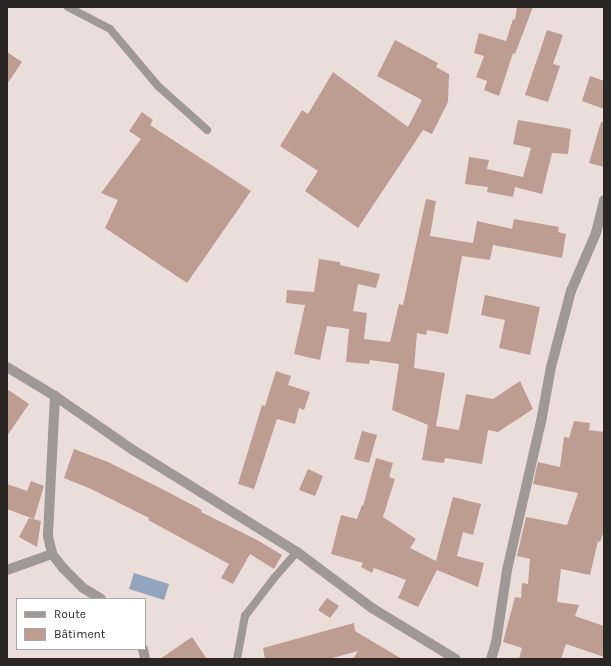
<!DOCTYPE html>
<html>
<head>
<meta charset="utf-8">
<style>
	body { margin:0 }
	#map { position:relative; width:611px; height:666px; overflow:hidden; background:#ebdeda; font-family:Karla,sans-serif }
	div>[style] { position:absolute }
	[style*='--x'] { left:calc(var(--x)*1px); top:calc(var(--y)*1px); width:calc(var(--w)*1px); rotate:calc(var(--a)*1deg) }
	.water>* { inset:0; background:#92a5bd }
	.building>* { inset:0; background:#bd9d92 }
	.lane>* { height:8px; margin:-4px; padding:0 4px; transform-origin:4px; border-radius:4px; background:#9e9997 }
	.street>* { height:10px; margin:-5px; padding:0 5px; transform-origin:5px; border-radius:5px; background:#9e9997 }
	span { translate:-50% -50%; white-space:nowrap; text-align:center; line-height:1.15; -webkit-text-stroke:3.5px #fff; paint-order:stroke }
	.frame { position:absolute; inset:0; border:8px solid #2a2624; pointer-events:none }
	.legend { position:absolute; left:16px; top:598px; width:130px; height:52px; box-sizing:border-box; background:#fff; border:1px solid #aaa8a7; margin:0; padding:5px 7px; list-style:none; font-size:12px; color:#2a2624 }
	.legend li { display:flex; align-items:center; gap:8px; height:20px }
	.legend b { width:20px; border:1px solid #aaa8a7 }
</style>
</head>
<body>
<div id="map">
	<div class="water">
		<i style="clip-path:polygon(134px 573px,169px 584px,164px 600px,129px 589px)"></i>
	</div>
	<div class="building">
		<i style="clip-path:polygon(517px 7px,533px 7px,515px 54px,513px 53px,499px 96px,484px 90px,487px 81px,476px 77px,484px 56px,474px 53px,479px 33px,506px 41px,513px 19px,515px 20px)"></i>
		<i style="clip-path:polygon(547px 30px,563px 35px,553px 64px,560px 66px,548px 102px,525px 95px)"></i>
		<i style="clip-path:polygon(395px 40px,438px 63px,436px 67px,449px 74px,448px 102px,432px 134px,423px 130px,358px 228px,305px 191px,318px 171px,280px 146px,302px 110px,308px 114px,333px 72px,408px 127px,422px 100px,377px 76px)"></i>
		<i style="clip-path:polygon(7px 52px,22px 62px,7px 84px)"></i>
		<i style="clip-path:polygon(590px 76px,604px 81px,604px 109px,582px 101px)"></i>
		<i style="clip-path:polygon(142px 112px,153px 120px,150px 125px,251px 191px,187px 283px,105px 228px,118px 200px,101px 193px,141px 139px,129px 131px)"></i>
		<i style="clip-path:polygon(518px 120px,571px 129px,568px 154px,552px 153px,542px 194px,515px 187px,513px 197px,487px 192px,488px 187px,465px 184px,469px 157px,489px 160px,487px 169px,523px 177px,531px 148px,513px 144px)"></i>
		<i style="clip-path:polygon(601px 122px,604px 122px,604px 167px,589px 163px)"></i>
		<i style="clip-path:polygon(426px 199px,436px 201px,430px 236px,473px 243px,477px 221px,512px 229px,514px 219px,559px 227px,558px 232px,566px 234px,562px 258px,493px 245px,490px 260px,462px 256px,448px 334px,427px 330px,426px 335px,417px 333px,414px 368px,445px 373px,436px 426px,459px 430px,466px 394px,493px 399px,520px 381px,533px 409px,498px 432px,488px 430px,482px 464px,445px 458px,444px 463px,422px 460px,428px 425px,392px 410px,399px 364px,370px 360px,369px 364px,346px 362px,349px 329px,327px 326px,320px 360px,294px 354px,305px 305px,286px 303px,287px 290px,314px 292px,319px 259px,340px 262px,340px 265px,380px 274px,376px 288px,358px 284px,353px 311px,367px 313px,364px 339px,390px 342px,399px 304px,403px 305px)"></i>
		<i style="clip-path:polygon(485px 295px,540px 307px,530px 355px,499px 348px,505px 320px,481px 315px)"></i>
		<i style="clip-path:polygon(276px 371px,291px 376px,288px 385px,310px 392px,304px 410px,299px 408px,295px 424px,277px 419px,254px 489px,238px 484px,262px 405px,265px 406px)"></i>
		<i style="clip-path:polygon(7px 389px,29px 404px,7px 436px)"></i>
		<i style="clip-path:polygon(574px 421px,590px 423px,589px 430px,604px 432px,604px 531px,600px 542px,598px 541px,590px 575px,561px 569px,557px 602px,579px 605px,575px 616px,604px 626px,604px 657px,566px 644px,561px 659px,519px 659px,522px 648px,503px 642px,515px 597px,521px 598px,522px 583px,528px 584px,530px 559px,517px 556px,526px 517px,567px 525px,578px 493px,533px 484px,538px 462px,560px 467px,564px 437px,569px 438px)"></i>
		<i style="clip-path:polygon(362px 431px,377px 435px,369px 463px,354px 459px)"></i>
		<i style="clip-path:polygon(74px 449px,108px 462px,164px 490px,202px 510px,201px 512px,259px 541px,282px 555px,274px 569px,250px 554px,233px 584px,221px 578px,229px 564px,148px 520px,149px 518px,91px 489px,64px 478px)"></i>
		<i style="clip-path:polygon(376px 458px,393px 463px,389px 477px,395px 479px,383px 517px,416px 539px,410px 548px,436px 561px,453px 497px,481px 504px,473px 535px,463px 532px,457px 556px,484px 563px,478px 587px,437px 570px,418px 607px,398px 598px,406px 580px,374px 568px,372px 573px,361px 567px,363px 563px,331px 554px,341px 515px,357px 519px,362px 505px,363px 506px)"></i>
		<i style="clip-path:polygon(308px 469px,323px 476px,315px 496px,299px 490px)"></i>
		<i style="clip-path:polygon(31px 481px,44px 486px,34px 519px,7px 509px,7px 484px,27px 491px)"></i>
		<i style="clip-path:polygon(29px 518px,41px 521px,37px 547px,19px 537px)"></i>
		<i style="clip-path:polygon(327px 598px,339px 606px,330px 618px,318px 610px)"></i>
		<i style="clip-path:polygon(354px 623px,355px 631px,402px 659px,353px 659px,358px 651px,329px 659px,265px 659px,263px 648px)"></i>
		<i style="clip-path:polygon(192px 637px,207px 659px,160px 659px)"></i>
	</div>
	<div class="lane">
		<i style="--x:68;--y:7;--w:47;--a:27.6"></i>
		<i style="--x:110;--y:29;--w:75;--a:49.9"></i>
		<i style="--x:158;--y:86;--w:66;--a:41.9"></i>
		<i style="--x:237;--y:659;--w:44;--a:-79.5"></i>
		<i style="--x:245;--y:616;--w:49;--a:-52.4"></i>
		<i style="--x:275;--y:577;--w:33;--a:-49"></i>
	</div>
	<div class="street">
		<i style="--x:7;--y:367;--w:56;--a:31.1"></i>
		<i style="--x:55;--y:396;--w:95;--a:34.7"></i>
		<i style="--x:133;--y:450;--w:193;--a:31.9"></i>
		<i style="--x:297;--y:552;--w:94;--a:36.7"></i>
		<i style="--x:372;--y:608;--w:98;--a:31.3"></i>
		<i style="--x:55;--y:396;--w:140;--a:92.9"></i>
		<i style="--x:48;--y:536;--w:18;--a:77"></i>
		<i style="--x:52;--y:554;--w:18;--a:52"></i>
		<i style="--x:63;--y:568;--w:28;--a:45"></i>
		<i style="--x:83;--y:588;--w:21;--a:31"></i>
		<i style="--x:7;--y:570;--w:48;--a:-19.6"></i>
		<i style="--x:143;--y:649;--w:10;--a:79"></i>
		<i style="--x:491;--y:659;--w:17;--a:-73"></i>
		<i style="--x:496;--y:643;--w:74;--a:-81.4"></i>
		<i style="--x:507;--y:570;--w:152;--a:-77.1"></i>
		<i style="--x:541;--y:422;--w:56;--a:-79.7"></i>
		<i style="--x:551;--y:367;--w:79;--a:-75.3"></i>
		<i style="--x:571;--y:291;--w:63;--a:-66.7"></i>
		<i style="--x:596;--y:233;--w:34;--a:-76"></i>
	</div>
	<div class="frame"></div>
	<ul class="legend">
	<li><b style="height:5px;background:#9e9997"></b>Route</li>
	<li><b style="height:11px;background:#bd9d92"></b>Bâtiment</li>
	</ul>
</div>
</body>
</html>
